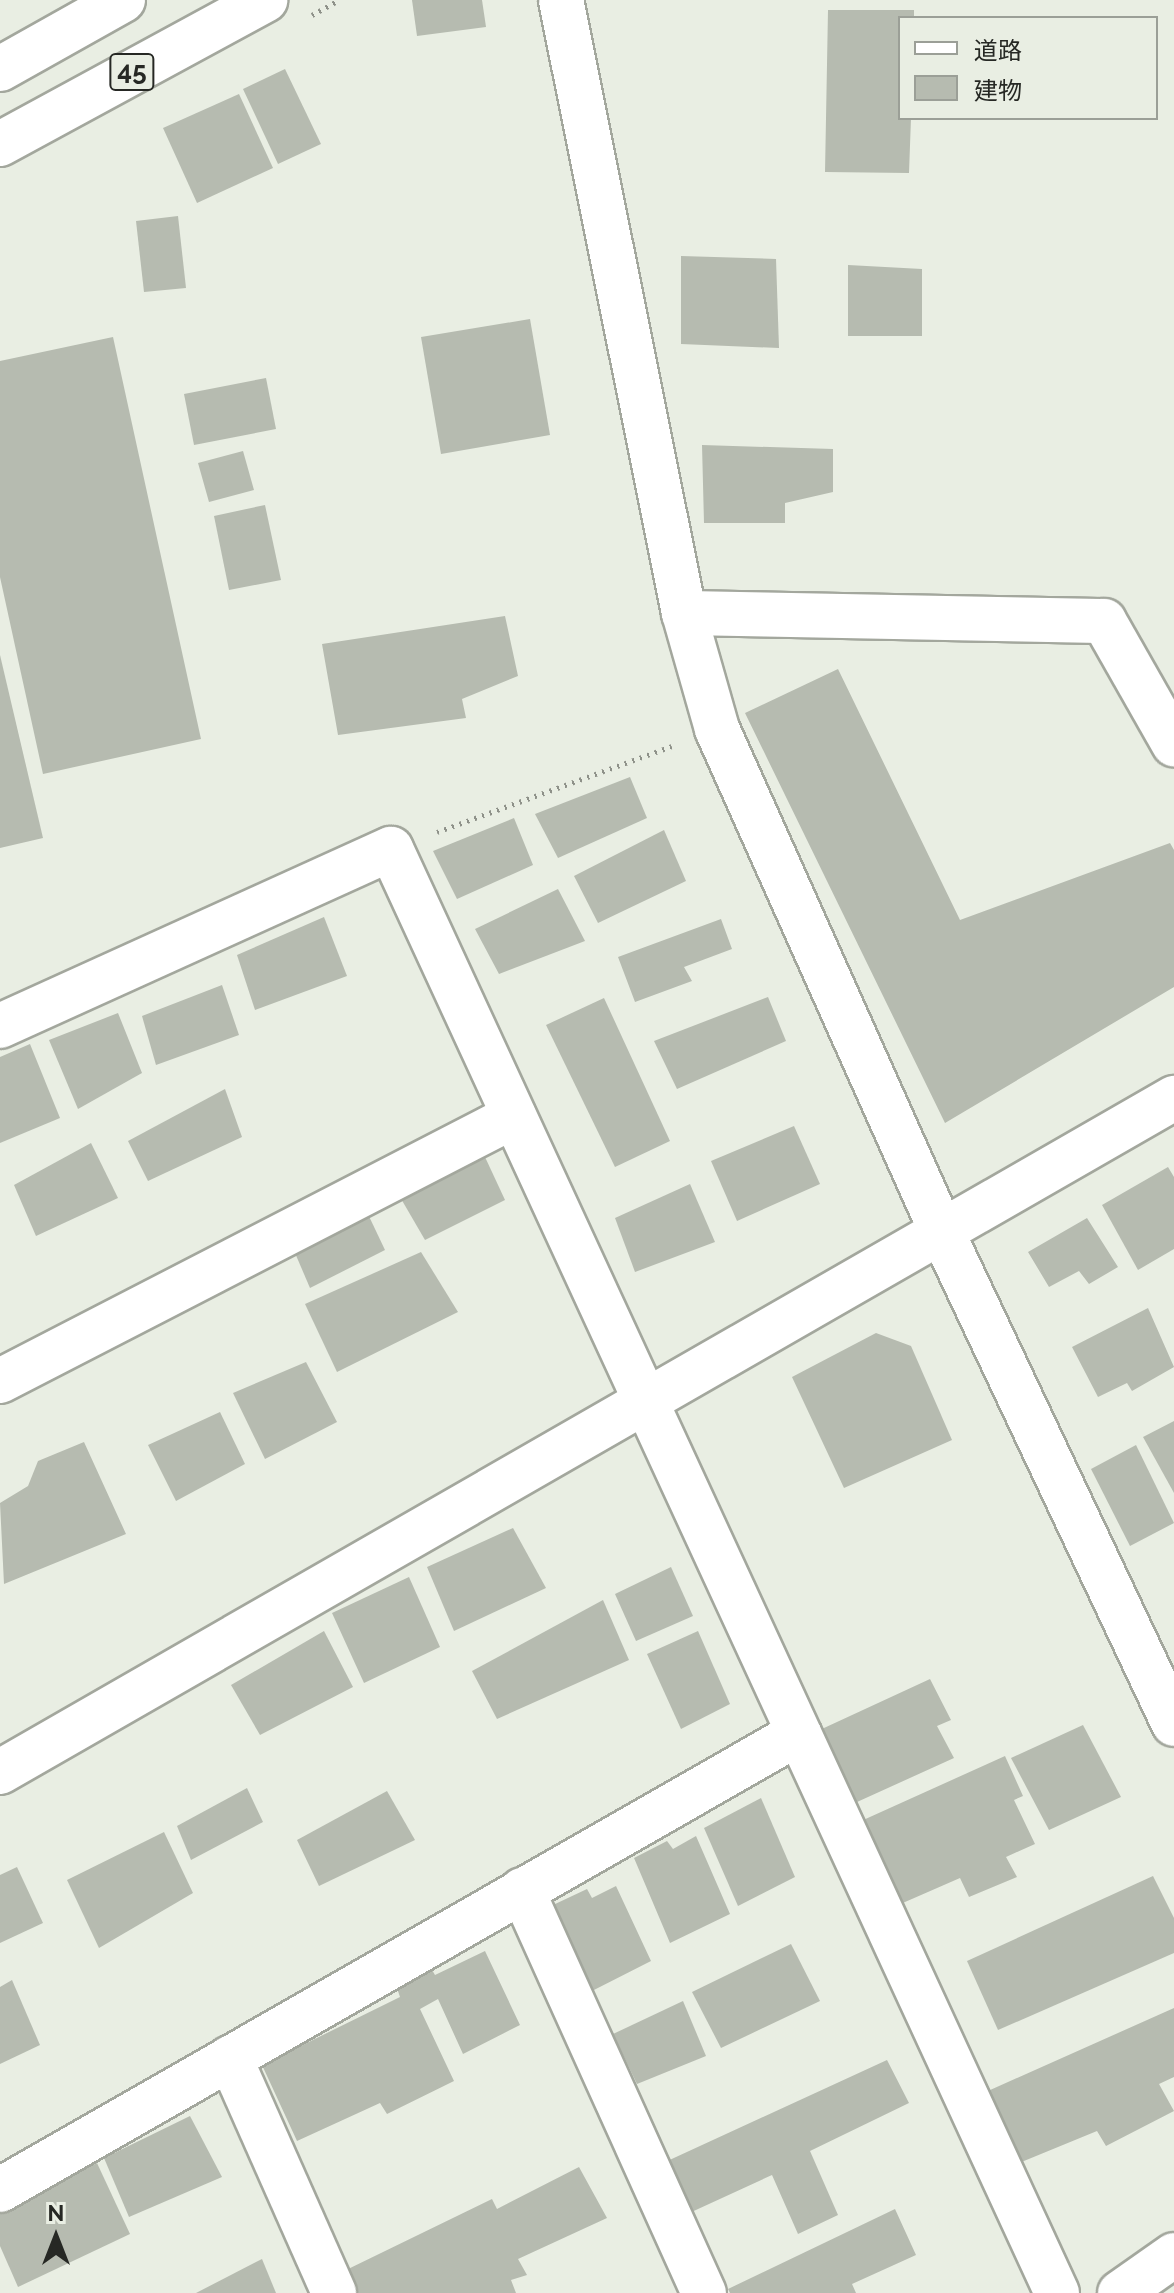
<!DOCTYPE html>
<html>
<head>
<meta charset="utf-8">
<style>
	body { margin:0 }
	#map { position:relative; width:1174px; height:2293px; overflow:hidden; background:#e9eee3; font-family:Raleway,"Noto Sans JP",sans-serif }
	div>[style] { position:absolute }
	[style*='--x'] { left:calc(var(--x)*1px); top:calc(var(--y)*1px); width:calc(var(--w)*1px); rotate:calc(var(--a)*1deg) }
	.building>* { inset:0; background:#b6bbb0 }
	.path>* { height:5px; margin-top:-2.5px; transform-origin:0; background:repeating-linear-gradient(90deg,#8e9189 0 2px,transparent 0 8px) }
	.roads { filter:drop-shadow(2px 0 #a3a79d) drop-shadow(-2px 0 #a3a79d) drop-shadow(0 2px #a3a79d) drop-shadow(0 -2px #a3a79d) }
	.street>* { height:44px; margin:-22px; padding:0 22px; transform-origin:22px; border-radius:22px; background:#fff }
	.secondary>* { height:44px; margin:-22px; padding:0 22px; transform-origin:22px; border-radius:22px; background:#fff }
	.highway>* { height:44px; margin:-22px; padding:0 22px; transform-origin:22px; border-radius:22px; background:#fff }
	span { translate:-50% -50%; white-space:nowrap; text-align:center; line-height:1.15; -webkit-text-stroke:6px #e9eee3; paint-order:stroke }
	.shield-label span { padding:2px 6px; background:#e9eee3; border:2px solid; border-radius:6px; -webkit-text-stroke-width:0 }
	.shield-label { font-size:26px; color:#262824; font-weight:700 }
	.legend { position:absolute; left:898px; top:16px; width:260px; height:104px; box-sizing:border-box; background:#e9eee3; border:2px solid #9b9f97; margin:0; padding:10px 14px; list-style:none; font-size:24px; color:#262824 }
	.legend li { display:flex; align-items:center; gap:16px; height:40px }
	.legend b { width:40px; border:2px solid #9b9f97 }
	.north { position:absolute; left:16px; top:2197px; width:80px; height:80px; -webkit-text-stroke:6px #e9eee3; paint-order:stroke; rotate:0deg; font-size:22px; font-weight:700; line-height:32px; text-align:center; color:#262824 }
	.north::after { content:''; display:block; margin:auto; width:28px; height:36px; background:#262824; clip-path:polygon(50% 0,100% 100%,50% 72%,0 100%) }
</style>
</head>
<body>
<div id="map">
	<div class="building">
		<i style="clip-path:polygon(412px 0,482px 0,486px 27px,417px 36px)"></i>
		<i style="clip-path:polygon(828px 10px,914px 10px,914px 18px,900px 18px,900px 118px,911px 118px,909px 173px,825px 172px)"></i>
		<i style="clip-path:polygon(285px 69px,321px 144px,278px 164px,243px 89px)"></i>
		<i style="clip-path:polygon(239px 94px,273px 168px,197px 203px,163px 128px)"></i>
		<i style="clip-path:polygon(178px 216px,186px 288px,144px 292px,136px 221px)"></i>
		<i style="clip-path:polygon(681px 256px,776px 259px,779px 348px,681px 344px)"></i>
		<i style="clip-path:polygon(848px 265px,922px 269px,922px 336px,848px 336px)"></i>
		<i style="clip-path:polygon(530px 319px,550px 435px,441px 454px,421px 337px)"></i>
		<i style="clip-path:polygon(113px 337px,201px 739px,43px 774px,0 577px,0 361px)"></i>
		<i style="clip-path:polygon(266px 378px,276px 429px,194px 445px,184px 394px)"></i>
		<i style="clip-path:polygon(702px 445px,833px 449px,833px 492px,785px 503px,785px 523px,704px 523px)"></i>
		<i style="clip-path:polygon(243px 451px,254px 490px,209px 502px,198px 463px)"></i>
		<i style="clip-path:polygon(265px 505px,281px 580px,229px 590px,214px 516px)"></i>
		<i style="clip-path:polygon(505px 616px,518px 676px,462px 699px,466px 718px,338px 735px,322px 644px)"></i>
		<i style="clip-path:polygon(0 655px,43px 838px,0 848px)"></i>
		<i style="clip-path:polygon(838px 669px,960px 920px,1170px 843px,1174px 850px,1174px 987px,945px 1123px,745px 713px)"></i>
		<i style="clip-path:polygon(630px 777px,647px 818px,558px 858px,535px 814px)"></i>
		<i style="clip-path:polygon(514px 818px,533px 865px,457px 899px,433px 851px)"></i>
		<i style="clip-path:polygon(664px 830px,686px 881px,598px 923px,574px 876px)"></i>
		<i style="clip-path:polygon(558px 889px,585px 941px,499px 974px,475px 929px)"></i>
		<i style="clip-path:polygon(324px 917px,347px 976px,255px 1010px,237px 955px)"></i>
		<i style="clip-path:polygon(721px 919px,732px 949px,684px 967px,692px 981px,635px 1002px,618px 957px)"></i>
		<i style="clip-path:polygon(222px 985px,239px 1035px,156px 1065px,142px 1016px)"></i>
		<i style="clip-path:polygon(768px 997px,786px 1041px,677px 1089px,654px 1041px)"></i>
		<i style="clip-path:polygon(604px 998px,670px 1141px,615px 1167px,546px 1025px)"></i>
		<i style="clip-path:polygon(118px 1013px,142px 1073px,78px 1109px,49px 1040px)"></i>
		<i style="clip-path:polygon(30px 1044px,60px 1118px,0 1143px,0 1057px)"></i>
		<i style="clip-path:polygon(225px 1089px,242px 1137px,148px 1181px,128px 1141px)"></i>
		<i style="clip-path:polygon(794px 1126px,820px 1184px,737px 1221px,711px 1161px)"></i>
		<i style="clip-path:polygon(91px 1143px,118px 1198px,36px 1236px,14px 1185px)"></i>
		<i style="clip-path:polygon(485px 1157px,505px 1200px,425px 1240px,400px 1197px)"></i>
		<i style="clip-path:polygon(1168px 1167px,1174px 1177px,1174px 1249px,1138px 1270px,1102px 1205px)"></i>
		<i style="clip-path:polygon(690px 1184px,715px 1242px,635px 1272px,615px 1218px)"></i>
		<i style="clip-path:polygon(366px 1210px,385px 1250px,310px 1288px,295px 1253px)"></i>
		<i style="clip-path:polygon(1087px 1218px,1118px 1267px,1089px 1284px,1079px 1271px,1049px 1287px,1028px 1252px)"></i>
		<i style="clip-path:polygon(421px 1252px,458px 1312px,337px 1372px,305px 1304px)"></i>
		<i style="clip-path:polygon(1148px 1308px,1174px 1367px,1132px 1391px,1127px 1383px,1098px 1397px,1072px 1347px)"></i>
		<i style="clip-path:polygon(876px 1333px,911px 1346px,952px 1440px,844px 1488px,792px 1377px)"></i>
		<i style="clip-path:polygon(306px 1362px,337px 1422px,265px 1459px,233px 1393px)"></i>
		<i style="clip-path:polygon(220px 1412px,245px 1464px,176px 1501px,148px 1445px)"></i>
		<i style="clip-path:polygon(1174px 1421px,1174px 1493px,1143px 1437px)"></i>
		<i style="clip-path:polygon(84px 1442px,126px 1534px,4px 1584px,0 1503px,28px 1486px,38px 1461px)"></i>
		<i style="clip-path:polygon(1136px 1445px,1174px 1523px,1130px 1546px,1091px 1469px)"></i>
		<i style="clip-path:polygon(513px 1528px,546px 1588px,454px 1631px,427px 1567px)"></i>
		<i style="clip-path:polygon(671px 1567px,693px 1616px,636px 1641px,615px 1594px)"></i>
		<i style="clip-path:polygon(409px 1577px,440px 1647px,364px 1683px,332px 1613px)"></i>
		<i style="clip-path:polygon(603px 1600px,629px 1660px,497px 1719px,472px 1671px)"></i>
		<i style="clip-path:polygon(324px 1631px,353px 1687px,260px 1735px,231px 1685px)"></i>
		<i style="clip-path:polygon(698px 1631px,730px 1704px,681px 1729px,647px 1654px)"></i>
		<i style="clip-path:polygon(930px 1679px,951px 1720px,937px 1726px,954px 1758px,846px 1807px,811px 1734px)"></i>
		<i style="clip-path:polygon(1083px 1725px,1121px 1797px,1049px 1830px,1011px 1758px)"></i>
		<i style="clip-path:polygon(1005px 1756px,1023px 1796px,1014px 1800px,1035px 1844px,1006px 1857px,1017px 1877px,969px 1897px,960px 1878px,889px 1909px,850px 1826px)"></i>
		<i style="clip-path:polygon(247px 1788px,263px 1822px,191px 1860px,177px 1826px)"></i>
		<i style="clip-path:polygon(387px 1791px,415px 1840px,319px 1886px,297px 1840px)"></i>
		<i style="clip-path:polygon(761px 1798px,795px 1877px,738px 1906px,704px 1828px)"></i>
		<i style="clip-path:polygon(164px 1832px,193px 1893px,99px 1948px,67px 1880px)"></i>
		<i style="clip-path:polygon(696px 1836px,730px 1914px,670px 1943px,634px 1858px,667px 1841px,673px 1849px)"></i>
		<i style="clip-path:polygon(17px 1867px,43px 1923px,0 1943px,0 1875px)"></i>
		<i style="clip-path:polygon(1153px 1876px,1174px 1918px,1174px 1953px,998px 2030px,967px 1961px)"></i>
		<i style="clip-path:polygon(616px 1886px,651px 1961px,590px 1992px,553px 1905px,587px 1889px,592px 1898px)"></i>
		<i style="clip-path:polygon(791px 1944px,820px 2001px,721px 2048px,692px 1992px)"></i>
		<i style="clip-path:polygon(485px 1951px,520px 2025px,463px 2054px,438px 1999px,420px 2009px,454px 2081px,387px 2114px,380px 2103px,297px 2141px,262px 2065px,400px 1997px,394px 1979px,428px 1963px,435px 1975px)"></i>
		<i style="clip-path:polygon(12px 1980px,40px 2045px,0 2064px,0 1987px)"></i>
		<i style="clip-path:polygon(683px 2001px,706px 2056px,637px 2084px,613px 2034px)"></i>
		<i style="clip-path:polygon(1174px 2008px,1174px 2077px,1159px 2084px,1174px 2111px,1106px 2146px,1097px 2131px,1012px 2166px,979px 2095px)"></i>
		<i style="clip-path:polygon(887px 2060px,909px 2103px,810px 2151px,838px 2215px,798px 2234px,772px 2175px,685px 2215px,663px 2163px)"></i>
		<i style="clip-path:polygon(190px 2116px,222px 2177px,129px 2217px,104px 2158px)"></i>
		<i style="clip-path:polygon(97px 2163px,130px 2234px,18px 2287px,0 2246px,0 2207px)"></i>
		<i style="clip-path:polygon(579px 2167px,607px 2218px,518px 2259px,527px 2275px,511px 2280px,516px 2293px,356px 2293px,344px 2271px,492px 2199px,497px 2209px)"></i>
		<i style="clip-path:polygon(895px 2209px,916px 2255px,852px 2284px,856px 2293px,730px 2293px,728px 2289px)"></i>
		<i style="clip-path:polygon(262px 2259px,276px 2293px,196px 2293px)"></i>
	</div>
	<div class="path">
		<i style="--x:312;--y:15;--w:31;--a:-29"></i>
		<i style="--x:437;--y:832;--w:250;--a:-20.1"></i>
	</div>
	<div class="roads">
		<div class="street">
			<i style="--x:684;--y:613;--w:420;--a:1.1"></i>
			<i style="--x:1104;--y:621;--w:142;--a:60.4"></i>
			<i style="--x:0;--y:1026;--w:429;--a:-24.4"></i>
			<i style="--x:391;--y:849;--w:1590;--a:65.24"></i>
			<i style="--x:0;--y:1381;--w:578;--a:-27.27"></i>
			<i style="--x:0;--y:1772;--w:1354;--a:-29.86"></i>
			<i style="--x:522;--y:1890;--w:442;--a:65.7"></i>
			<i style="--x:230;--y:2058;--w:257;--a:66.1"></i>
			<i style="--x:0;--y:2190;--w:920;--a:-29.77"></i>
			<i style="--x:1120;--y:2293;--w:66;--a:-35.1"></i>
		</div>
		<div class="secondary">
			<i style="--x:561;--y:0;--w:625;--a:78.65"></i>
			<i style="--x:684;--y:613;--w:121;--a:74.1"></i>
			<i style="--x:717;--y:729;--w:549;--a:65.91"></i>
			<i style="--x:941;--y:1230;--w:546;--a:64.75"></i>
		</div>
		<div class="highway">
			<i style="--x:0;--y:69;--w:141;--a:-29.3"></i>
			<i style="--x:0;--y:144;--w:302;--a:-28.5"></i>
		</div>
	</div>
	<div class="shield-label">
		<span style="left:132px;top:72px">45</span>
	</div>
	<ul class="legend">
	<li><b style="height:10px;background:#fff"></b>道路</li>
	<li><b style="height:22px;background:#b6bbb0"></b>建物</li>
	</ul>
	<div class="north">N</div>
</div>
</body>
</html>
